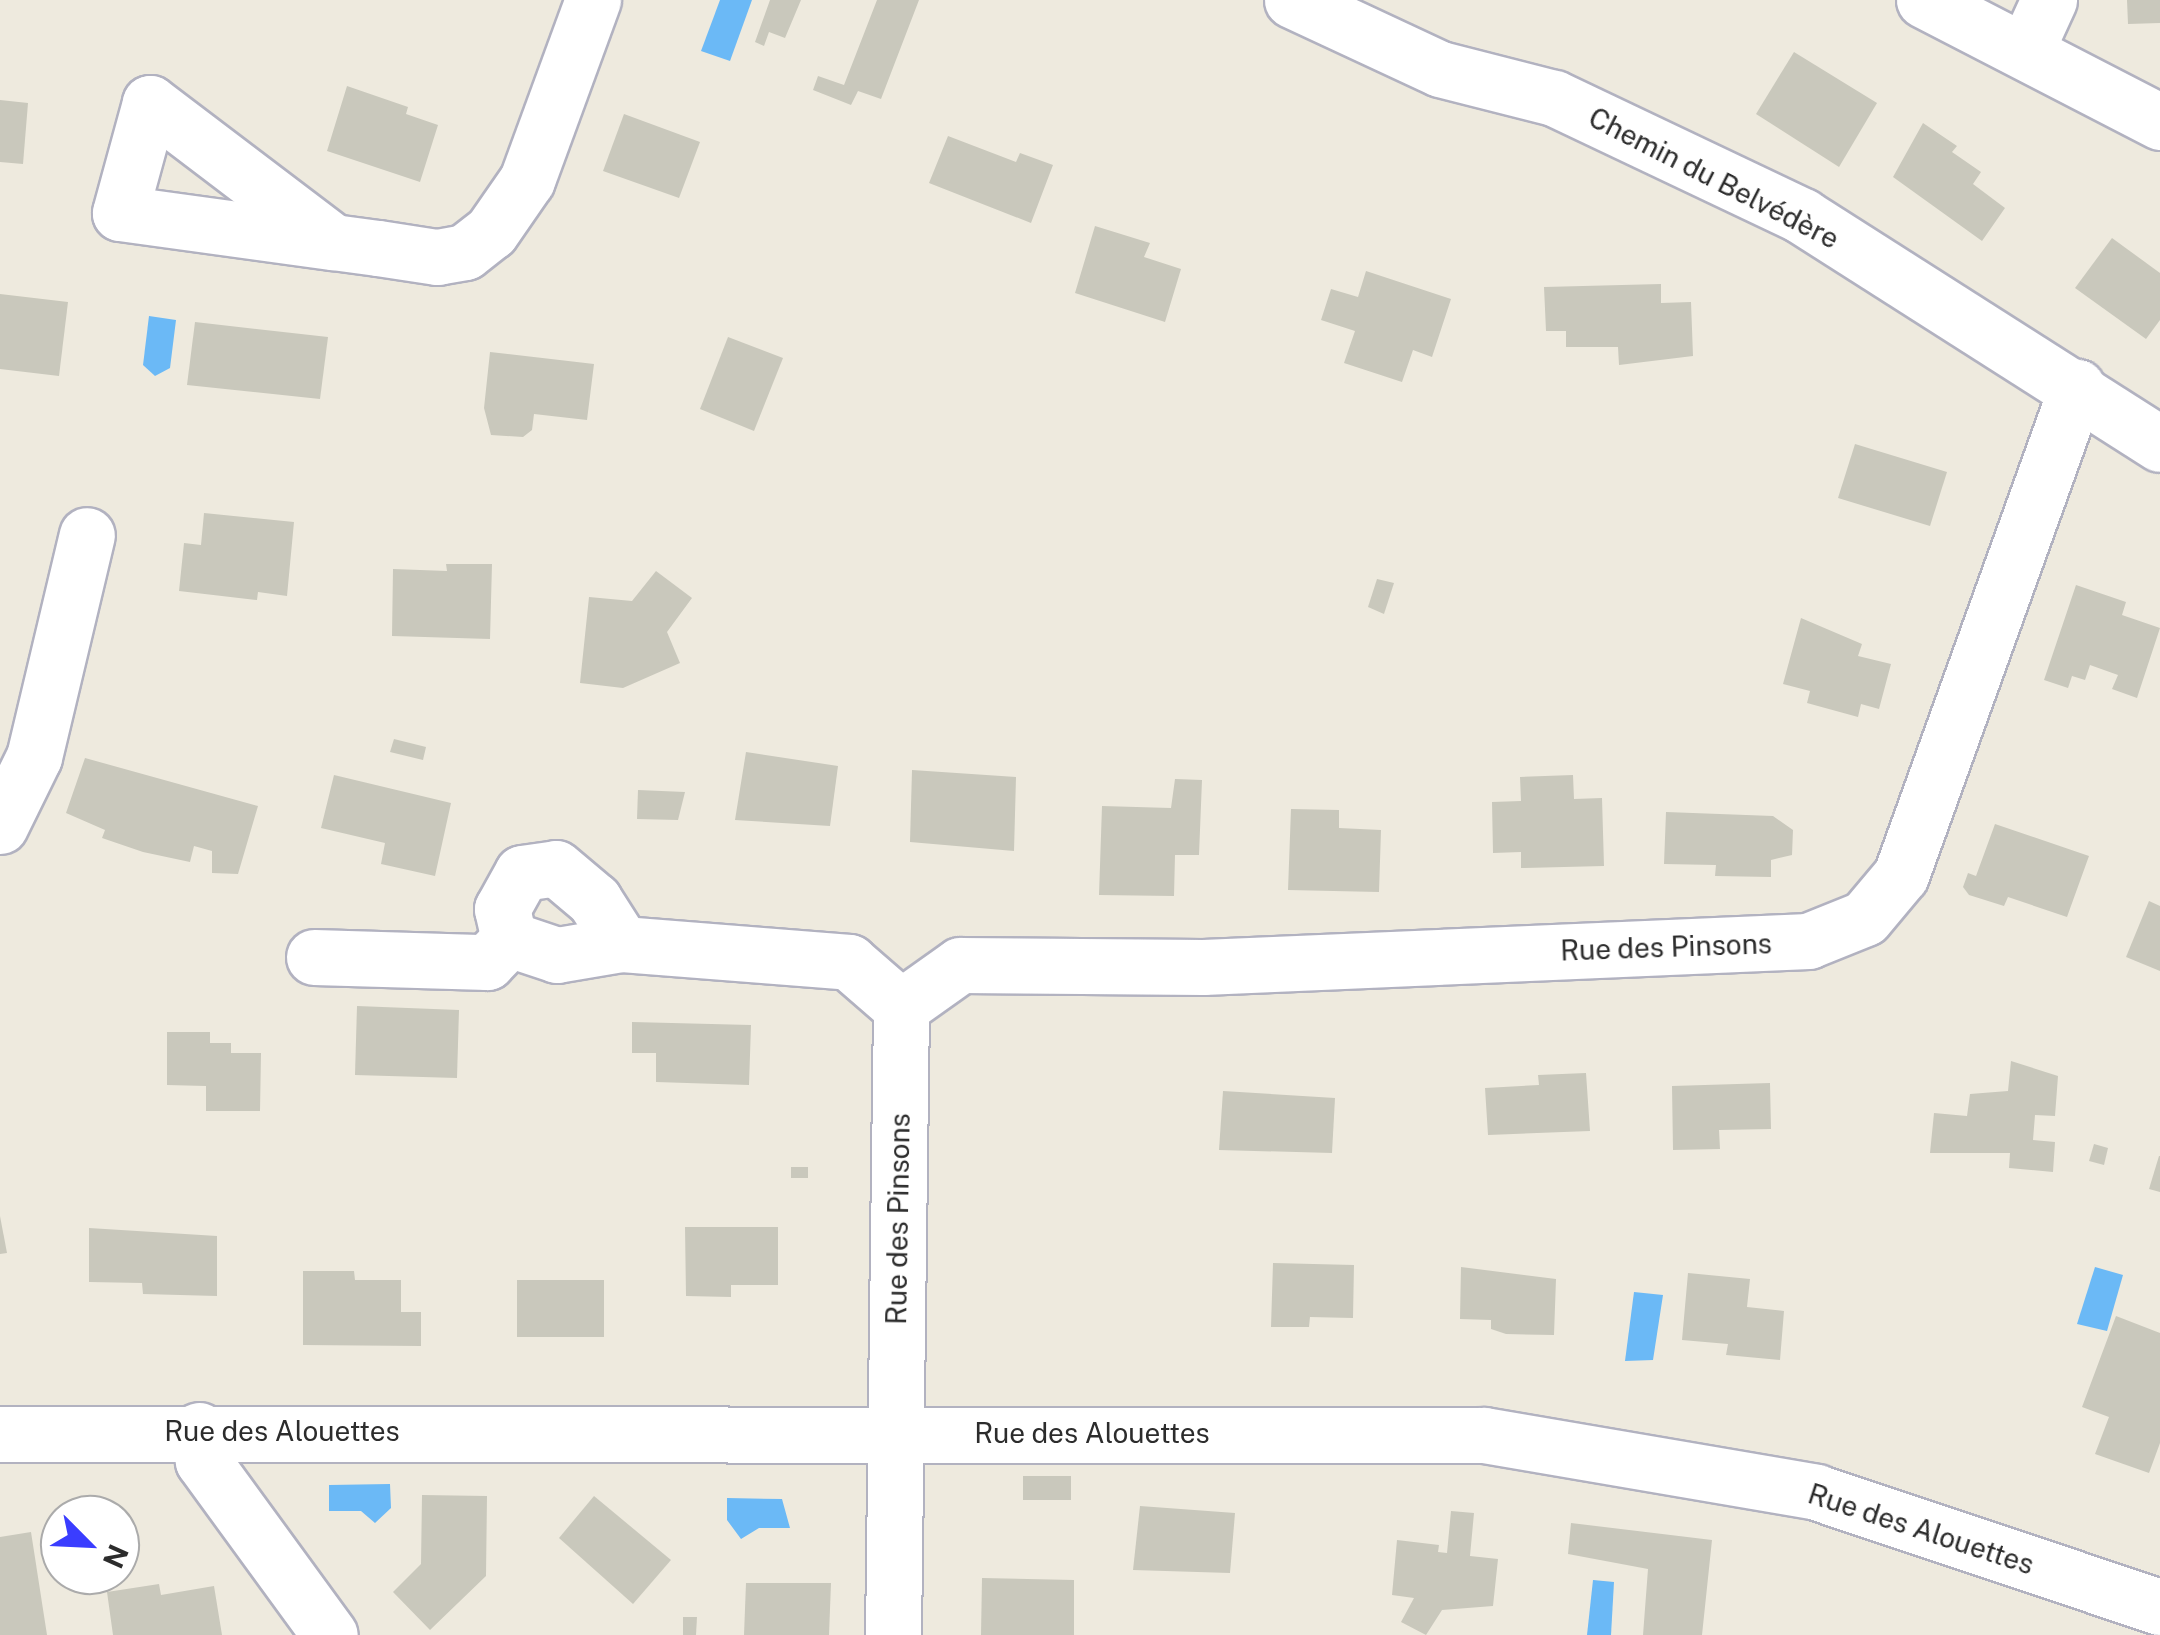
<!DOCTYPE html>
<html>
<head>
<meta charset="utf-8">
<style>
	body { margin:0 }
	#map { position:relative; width:2160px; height:1635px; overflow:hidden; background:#eeeade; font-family:"Public Sans",sans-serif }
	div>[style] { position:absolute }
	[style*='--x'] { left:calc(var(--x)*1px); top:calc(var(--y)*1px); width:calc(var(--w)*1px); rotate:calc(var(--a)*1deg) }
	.water>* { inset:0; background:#6bb9f6 }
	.building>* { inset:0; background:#c9c8bc }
	.roads { filter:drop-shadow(2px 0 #b2b2c0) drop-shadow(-2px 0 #b2b2c0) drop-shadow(0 2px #b2b2c0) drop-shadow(0 -2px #b2b2c0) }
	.minor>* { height:55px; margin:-27.5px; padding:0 27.5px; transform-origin:27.5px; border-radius:27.5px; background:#fff }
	span { translate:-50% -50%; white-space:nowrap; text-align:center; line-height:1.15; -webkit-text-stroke:9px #fff; paint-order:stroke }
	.street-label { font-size:28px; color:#2c2c2c }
	.north { position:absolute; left:40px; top:1495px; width:100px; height:100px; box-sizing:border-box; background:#fff; border:2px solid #ababab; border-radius:50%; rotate:114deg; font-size:28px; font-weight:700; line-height:40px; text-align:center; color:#2c2c2c }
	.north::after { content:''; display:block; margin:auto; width:35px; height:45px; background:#3a3dff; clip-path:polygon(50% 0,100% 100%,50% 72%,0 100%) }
</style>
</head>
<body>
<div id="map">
	<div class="water">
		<i style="clip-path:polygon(720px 0,752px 0,730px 61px,701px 51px)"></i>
		<i style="clip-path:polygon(149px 316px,176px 320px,170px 368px,155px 376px,143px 365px)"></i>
		<i style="clip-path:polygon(2095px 1267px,2123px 1275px,2107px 1331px,2077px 1324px)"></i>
		<i style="clip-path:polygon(1634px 1292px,1663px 1295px,1653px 1360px,1625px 1361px)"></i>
		<i style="clip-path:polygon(390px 1484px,391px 1508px,375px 1523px,361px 1511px,329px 1511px,329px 1485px)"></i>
		<i style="clip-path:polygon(727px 1498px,782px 1499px,790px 1528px,759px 1528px,741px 1539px,727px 1520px)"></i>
		<i style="clip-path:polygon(1593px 1580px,1614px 1582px,1611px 1635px,1587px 1635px)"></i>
	</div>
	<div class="building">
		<i style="clip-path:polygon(770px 0,801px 0,785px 38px,769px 32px,764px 46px,755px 42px)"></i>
		<i style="clip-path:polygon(877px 0,919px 0,881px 99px,858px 91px,851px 105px,813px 90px,818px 76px,844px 85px)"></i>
		<i style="clip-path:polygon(2127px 0,2160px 0,2160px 23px,2128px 24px)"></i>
		<i style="clip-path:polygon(1794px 52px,1877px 103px,1839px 167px,1756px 114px)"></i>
		<i style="clip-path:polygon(347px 86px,408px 107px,406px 114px,438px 125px,420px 182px,327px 151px)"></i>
		<i style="clip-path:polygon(0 100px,28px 103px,23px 164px,0 162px)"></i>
		<i style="clip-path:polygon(624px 114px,700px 142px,679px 198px,603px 171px)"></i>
		<i style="clip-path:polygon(1923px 123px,1957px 146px,1952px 152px,1981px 172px,1973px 184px,2005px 208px,1982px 241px,1893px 177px)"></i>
		<i style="clip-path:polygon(948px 136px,1016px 162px,1020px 153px,1053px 165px,1031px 223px,929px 183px)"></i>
		<i style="clip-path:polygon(1095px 226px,1150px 243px,1144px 257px,1181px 269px,1165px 322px,1075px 293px)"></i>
		<i style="clip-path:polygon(2112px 238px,2160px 273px,2160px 320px,2146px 339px,2075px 288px)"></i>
		<i style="clip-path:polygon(1366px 271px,1451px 299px,1432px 357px,1413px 350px,1402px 382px,1344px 363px,1355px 331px,1321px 320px,1331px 289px,1358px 297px)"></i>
		<i style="clip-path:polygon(1661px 284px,1661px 303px,1691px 302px,1693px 356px,1619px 365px,1618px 347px,1566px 347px,1566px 331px,1546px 331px,1544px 287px)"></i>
		<i style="clip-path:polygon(0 294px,68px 302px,59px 376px,0 369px)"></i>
		<i style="clip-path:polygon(195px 322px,328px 337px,320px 399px,187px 385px)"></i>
		<i style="clip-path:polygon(728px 337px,783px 358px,754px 431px,700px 409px)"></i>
		<i style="clip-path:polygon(490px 352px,594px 364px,587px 420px,534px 414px,532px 430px,523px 437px,491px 435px,484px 408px)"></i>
		<i style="clip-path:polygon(1855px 444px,1947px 472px,1930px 526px,1838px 498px)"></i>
		<i style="clip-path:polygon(204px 513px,294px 522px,287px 596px,258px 592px,257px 600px,179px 591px,184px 543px,201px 545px)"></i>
		<i style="clip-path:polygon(446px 564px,492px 564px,490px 639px,392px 636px,393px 569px,447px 571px)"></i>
		<i style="clip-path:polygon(656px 571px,692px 598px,667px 632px,680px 663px,623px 688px,580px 683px,589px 597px,632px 601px)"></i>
		<i style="clip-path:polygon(1377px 579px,1394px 583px,1384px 614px,1368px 607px)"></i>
		<i style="clip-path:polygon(2076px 585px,2126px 602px,2122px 615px,2160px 628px,2137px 698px,2112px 689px,2118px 675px,2090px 665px,2085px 680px,2072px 676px,2068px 688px,2044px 680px)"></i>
		<i style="clip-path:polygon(1801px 618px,1862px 644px,1858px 656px,1891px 664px,1879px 709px,1861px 704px,1858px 717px,1807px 703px,1810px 691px,1783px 684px)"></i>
		<i style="clip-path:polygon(394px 739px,426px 747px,423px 760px,390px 752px)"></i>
		<i style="clip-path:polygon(746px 752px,838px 766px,830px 826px,735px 820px)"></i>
		<i style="clip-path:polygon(85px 758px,258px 806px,238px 874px,212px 873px,212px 851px,194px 846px,190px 862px,143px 852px,102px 838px,105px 830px,66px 813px)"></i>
		<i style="clip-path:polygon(912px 770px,1016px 777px,1014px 851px,910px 842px)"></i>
		<i style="clip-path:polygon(334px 775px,451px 803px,435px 876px,381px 864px,385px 843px,321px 828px)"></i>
		<i style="clip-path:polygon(1573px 775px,1574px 799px,1602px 798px,1604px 866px,1521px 868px,1521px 852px,1493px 853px,1492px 802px,1521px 801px,1520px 777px)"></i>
		<i style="clip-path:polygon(1175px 779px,1202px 780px,1199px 855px,1175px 855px,1174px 896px,1099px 895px,1102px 806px,1171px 808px)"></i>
		<i style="clip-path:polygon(638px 790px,685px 792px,678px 820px,637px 819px)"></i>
		<i style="clip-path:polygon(1291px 809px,1339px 810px,1339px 828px,1381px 830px,1379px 892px,1288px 890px)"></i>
		<i style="clip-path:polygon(1666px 812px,1773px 816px,1793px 830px,1792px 855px,1771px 860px,1771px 877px,1715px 876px,1716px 865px,1664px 864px)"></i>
		<i style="clip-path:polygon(1995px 824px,2089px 856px,2067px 917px,2008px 897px,2004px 906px,1969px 895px,1963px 887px,1968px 873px,1976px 876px)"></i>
		<i style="clip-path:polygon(2149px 901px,2160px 906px,2160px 971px,2126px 957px)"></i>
		<i style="clip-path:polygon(357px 1006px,459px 1010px,457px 1078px,355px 1075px)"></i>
		<i style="clip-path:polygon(632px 1022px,751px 1025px,749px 1085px,656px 1082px,656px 1053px,632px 1053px)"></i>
		<i style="clip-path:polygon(167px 1032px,210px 1032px,210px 1043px,231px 1043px,231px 1053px,261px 1053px,260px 1111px,206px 1111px,206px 1086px,167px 1085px)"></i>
		<i style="clip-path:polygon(2011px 1061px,2058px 1076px,2055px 1116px,2035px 1115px,2033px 1140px,2055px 1142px,2053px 1172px,2009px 1168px,2010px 1153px,1930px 1153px,1934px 1113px,1967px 1116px,1970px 1094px,2008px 1091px)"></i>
		<i style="clip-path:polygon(1586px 1073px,1590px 1131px,1488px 1135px,1485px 1088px,1539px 1085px,1538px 1075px)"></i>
		<i style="clip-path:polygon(1770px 1083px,1771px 1129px,1719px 1130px,1720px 1149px,1673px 1150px,1672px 1086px)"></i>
		<i style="clip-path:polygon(1223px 1091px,1335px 1098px,1332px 1153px,1219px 1150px)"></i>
		<i style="clip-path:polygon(2094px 1144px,2108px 1148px,2104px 1165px,2089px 1161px)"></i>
		<i style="clip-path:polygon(2159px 1156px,2160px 1156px,2160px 1192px,2149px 1189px)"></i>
		<i style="clip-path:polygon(791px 1167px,808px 1167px,808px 1178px,791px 1178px)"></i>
		<i style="clip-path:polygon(0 1216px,7px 1253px,0 1254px)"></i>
		<i style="clip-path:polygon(685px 1227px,778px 1227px,778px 1285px,731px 1285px,731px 1297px,686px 1296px)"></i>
		<i style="clip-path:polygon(89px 1228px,217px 1236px,217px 1296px,143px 1294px,142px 1283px,89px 1282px)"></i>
		<i style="clip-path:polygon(1273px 1263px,1354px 1265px,1353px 1318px,1310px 1317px,1309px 1327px,1271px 1327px)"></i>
		<i style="clip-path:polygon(1461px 1267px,1556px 1279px,1554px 1335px,1506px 1334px,1491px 1329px,1491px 1320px,1460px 1319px)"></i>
		<i style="clip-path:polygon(303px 1271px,354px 1271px,355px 1280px,401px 1280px,401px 1312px,421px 1312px,421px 1346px,303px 1345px)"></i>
		<i style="clip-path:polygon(1688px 1273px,1750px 1279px,1747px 1307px,1784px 1311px,1780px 1360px,1726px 1355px,1728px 1344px,1682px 1340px)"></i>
		<i style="clip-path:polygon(517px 1280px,604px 1280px,604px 1337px,517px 1337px)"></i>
		<i style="clip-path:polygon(2116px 1316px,2160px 1333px,2160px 1443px,2149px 1473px,2095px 1454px,2109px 1417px,2082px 1407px)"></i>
		<i style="clip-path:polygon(1023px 1476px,1071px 1476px,1071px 1500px,1023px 1500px)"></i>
		<i style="clip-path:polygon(422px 1495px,487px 1496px,486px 1576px,430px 1630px,393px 1592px,421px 1564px)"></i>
		<i style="clip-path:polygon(594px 1496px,671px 1560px,633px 1604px,559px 1538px)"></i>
		<i style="clip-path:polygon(1140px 1506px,1235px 1513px,1230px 1573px,1133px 1570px)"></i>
		<i style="clip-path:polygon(1451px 1511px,1474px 1513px,1470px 1556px,1498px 1559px,1493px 1606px,1442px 1610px,1426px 1635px,1401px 1622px,1414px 1598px,1392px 1595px,1397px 1540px,1439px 1545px,1438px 1552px,1447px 1553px)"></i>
		<i style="clip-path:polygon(1571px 1523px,1712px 1540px,1702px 1635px,1643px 1635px,1648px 1569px,1568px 1554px)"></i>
		<i style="clip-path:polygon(31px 1532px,47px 1635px,0 1635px,0 1537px)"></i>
		<i style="clip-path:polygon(982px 1578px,1074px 1580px,1074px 1635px,981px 1635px)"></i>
		<i style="clip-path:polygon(746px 1583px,831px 1583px,829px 1635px,744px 1635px)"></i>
		<i style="clip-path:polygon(159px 1584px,161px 1595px,214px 1586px,222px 1635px,113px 1635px,107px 1592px)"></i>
		<i style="clip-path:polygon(683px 1617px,697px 1617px,696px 1635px,683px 1635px)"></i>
	</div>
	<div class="roads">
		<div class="minor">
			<i style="--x:1292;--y:0;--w:163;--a:25"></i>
			<i style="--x:1440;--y:69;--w:118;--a:14.3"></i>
			<i style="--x:1554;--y:98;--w:275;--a:25.4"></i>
			<i style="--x:1802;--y:216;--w:424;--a:32.5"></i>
			<i style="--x:1924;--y:0;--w:266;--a:27.3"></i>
			<i style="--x:2027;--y:48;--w:53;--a:-65.4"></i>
			<i style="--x:333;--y:242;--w:230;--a:-142.8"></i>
			<i style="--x:150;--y:103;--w:114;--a:105.3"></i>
			<i style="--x:120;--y:213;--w:215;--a:7.8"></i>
			<i style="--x:333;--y:242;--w:45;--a:7.6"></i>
			<i style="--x:378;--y:248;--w:60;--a:8.7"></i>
			<i style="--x:437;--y:257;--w:28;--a:-10"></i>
			<i style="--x:465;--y:252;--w:33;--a:-38"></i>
			<i style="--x:491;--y:232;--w:63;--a:-55.3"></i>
			<i style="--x:527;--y:180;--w:192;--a:-69.9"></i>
			<i style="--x:0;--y:826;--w:77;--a:-63.8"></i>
			<i style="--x:34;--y:757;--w:228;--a:-76.6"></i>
			<i style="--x:622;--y:944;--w:66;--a:170.4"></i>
			<i style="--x:557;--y:955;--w:51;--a:-161.6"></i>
			<i style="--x:509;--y:939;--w:31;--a:-103"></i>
			<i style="--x:502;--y:909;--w:41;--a:-60.9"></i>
			<i style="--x:522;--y:873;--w:34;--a:-8"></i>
			<i style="--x:556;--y:868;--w:50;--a:40.1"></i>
			<i style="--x:594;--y:900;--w:52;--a:57.5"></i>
			<i style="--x:622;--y:944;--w:228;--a:4.5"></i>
			<i style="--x:849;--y:962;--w:69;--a:40.9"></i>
			<i style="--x:314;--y:957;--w:173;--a:1.7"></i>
			<i style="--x:487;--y:962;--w:32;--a:-46"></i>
			<i style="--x:199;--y:1430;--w:31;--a:83"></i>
			<i style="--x:203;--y:1461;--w:215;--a:53.9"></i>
			<i style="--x:0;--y:1434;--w:1484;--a:0.04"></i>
			<i style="--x:1484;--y:1435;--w:337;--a:9.7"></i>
			<i style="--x:1816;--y:1492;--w:363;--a:18.5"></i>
			<i style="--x:893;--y:1635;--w:628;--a:-89.27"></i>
			<i style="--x:901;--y:1007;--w:72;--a:-35.4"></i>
			<i style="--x:960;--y:965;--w:243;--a:0.5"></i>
			<i style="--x:1203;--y:967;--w:606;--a:-2.46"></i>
			<i style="--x:1808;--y:941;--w:61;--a:-22"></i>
			<i style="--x:1865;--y:918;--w:56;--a:-50.1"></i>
			<i style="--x:1901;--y:875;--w:519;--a:-70.17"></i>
		</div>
	</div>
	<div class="street-label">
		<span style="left:1714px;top:178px;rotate:27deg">Chemin du Belvédère</span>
		<span style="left:1666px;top:947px;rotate:-2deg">Rue des Pinsons</span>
		<span style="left:898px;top:1219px;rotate:-89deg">Rue des Pinsons</span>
		<span style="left:282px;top:1431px">Rue des Alouettes</span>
		<span style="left:1092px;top:1433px">Rue des Alouettes</span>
		<span style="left:1921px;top:1529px;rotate:18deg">Rue des Alouettes</span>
	</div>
	<div class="north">N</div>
</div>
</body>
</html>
